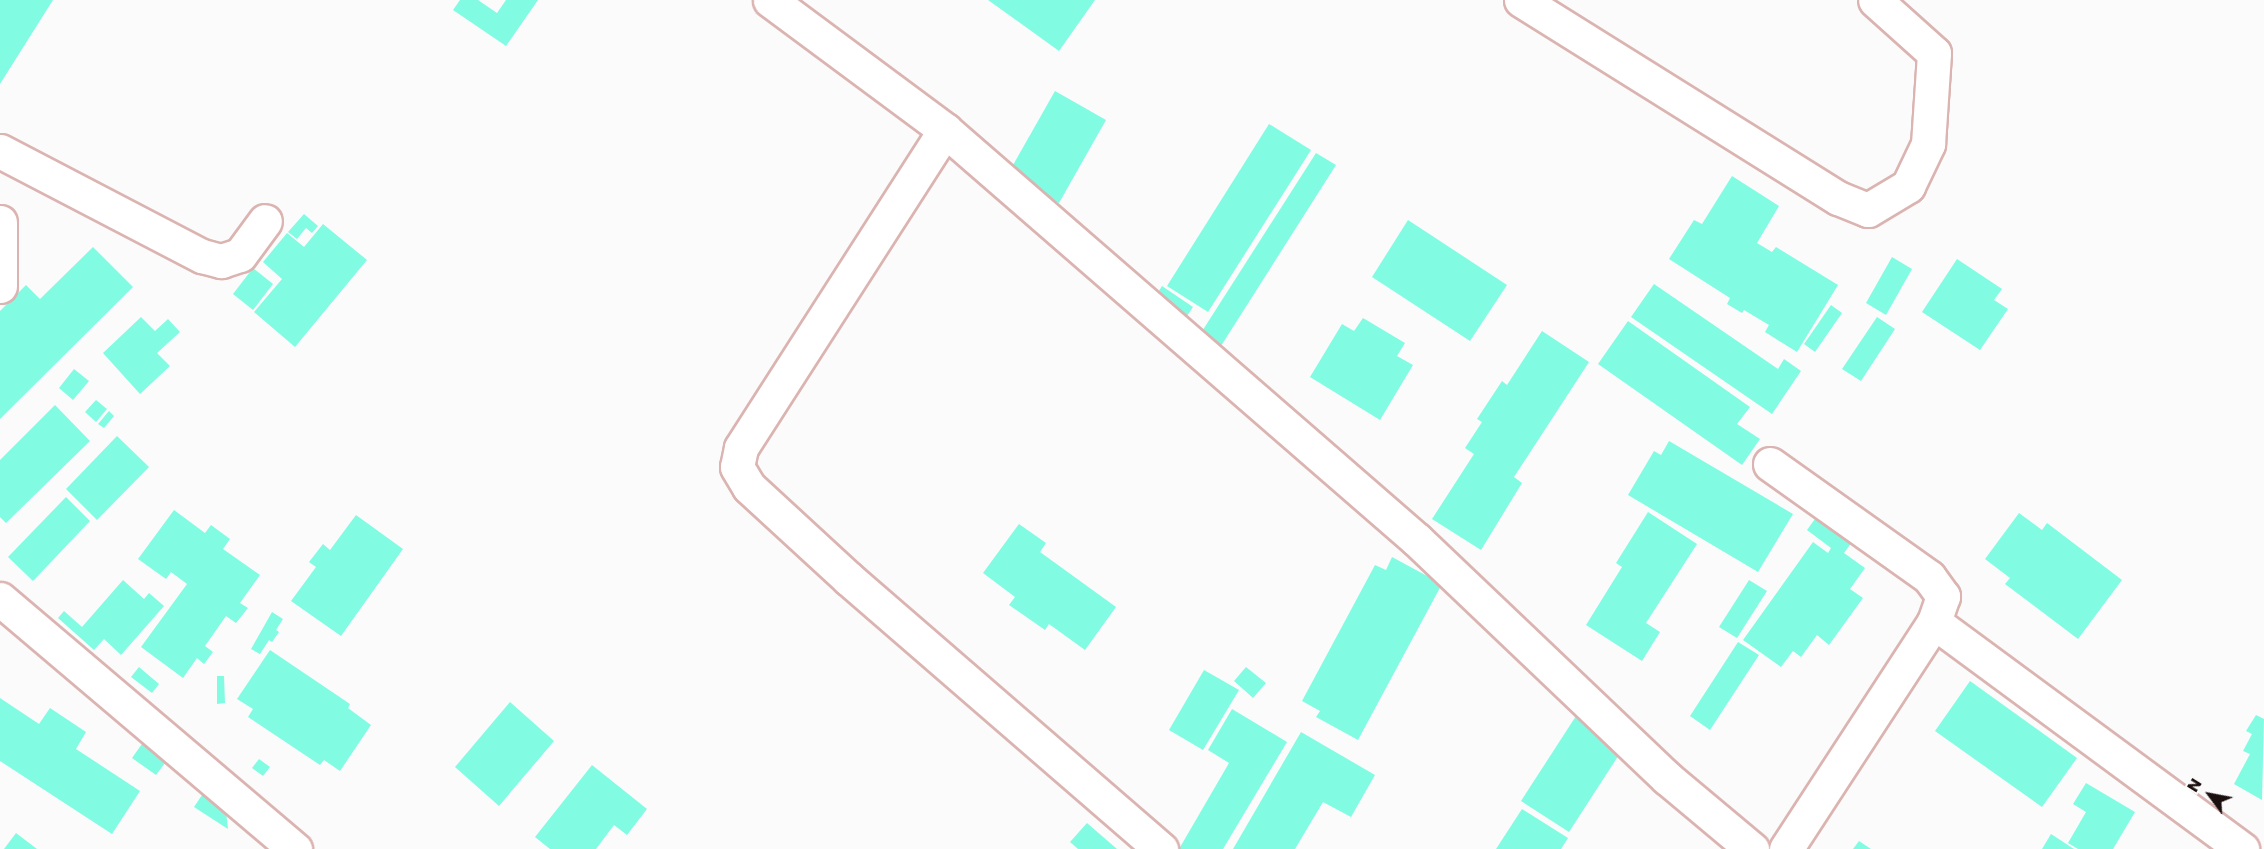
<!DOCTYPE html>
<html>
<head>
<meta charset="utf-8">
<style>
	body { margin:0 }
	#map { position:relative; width:2264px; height:849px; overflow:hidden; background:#fbfbfb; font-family:Poppins,sans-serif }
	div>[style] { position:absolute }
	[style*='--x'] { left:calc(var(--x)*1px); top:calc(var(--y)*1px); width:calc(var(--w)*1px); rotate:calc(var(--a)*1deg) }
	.building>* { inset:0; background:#81fce2 }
	.roads { filter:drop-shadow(2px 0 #dbb4b1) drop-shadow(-2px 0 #dbb4b1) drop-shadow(0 2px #dbb4b1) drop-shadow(0 -2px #dbb4b1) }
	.minor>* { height:33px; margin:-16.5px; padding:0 16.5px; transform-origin:16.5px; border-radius:16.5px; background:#fff }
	span { translate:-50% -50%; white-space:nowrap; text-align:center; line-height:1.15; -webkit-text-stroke:4.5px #fbfbfb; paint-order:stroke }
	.north { position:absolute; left:2180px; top:765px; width:60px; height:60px; -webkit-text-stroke:4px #fbfbfb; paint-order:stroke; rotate:302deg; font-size:16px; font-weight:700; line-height:24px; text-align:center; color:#1b0e0e }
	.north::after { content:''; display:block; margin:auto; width:21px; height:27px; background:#1b0e0e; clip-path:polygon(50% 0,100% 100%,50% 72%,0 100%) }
</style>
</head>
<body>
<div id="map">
	<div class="building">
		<i style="clip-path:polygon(0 0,53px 0,0 84px)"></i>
		<i style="clip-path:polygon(460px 0,478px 0,497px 13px,506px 0,538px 0,506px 46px,453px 10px)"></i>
		<i style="clip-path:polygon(988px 0,1095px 0,1059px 51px)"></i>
		<i style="clip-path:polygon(1055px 91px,1106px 120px,1059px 203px,1008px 174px)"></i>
		<i style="clip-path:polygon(1269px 124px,1311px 150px,1208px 312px,1167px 286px)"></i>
		<i style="clip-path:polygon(1316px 153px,1336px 165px,1219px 349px,1199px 336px)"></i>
		<i style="clip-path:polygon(1732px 176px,1779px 206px,1757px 243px,1772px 252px,1776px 247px,1838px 285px,1797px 352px,1765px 332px,1769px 325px,1744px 310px,1742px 313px,1727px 304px,1730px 298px,1669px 259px,1694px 220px,1702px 224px)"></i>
		<i style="clip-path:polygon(304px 214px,318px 226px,312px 233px,306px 228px,297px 239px,288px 232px)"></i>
		<i style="clip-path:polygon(1408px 220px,1507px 285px,1470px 341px,1372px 277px)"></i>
		<i style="clip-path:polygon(323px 224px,367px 260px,295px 347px,254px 312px,282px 279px,263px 262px,287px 233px,304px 247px)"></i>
		<i style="clip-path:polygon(93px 247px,133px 287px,0 419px,0 311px,26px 285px,40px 299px)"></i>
		<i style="clip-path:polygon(1892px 257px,1912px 269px,1886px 315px,1866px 303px)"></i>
		<i style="clip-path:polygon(1957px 259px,2002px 289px,1994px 300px,2008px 309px,1980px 350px,1922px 312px)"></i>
		<i style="clip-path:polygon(253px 268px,273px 284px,253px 310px,233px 294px)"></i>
		<i style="clip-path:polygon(1654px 284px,1778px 369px,1784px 359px,1801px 371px,1772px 414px,1631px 317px)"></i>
		<i style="clip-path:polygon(1162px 286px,1193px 307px,1183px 322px,1152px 302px)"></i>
		<i style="clip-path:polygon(1831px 305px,1842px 313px,1815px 352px,1804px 344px)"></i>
		<i style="clip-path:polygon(141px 317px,155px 331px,168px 319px,180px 332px,157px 353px,170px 366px,140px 394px,103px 353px)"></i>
		<i style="clip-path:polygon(1877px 317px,1895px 329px,1861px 381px,1842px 369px)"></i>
		<i style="clip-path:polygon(1363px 318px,1405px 343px,1397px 356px,1413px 365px,1380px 420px,1310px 377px,1342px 324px,1354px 331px)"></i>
		<i style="clip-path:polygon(1628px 321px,1750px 407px,1737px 424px,1760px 439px,1742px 465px,1598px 364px)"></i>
		<i style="clip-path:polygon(1542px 331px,1589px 362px,1514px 477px,1522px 483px,1481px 550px,1432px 519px,1474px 454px,1465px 448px,1482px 422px,1477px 419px,1502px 381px,1507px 385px)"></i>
		<i style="clip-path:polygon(74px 369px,89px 381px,73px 400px,59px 388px)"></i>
		<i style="clip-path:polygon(96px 400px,107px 409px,96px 422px,85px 412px)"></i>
		<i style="clip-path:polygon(55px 405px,90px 441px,6px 523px,0 517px,0 460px)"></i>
		<i style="clip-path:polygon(109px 411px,114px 416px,104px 428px,98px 424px)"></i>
		<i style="clip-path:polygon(117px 436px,149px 467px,97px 520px,66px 489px)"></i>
		<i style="clip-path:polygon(1669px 441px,1793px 514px,1758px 572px,1628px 495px,1654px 451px,1661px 455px)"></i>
		<i style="clip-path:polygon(66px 497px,90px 521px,33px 581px,8px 557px)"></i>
		<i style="clip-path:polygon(1822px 509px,1857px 535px,1844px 553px,1865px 568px,1850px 589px,1863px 598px,1829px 645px,1817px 635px,1801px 657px,1793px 651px,1781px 667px,1743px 640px,1813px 542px,1828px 553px,1831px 548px,1807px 530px)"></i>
		<i style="clip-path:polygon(174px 510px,205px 533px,211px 525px,230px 539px,223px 549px,260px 575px,240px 603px,248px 608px,236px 623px,226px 616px,205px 646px,213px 652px,204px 664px,197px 658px,183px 678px,141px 647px,187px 584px,171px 572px,166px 579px,138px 559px)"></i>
		<i style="clip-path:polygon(1648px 512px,1697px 544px,1646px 623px,1660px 632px,1642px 661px,1586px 625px,1622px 567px,1616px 563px)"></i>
		<i style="clip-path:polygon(2019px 513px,2042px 530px,2047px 523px,2122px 580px,2078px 639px,2005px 584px,2010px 578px,1985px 559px)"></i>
		<i style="clip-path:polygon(356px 515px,403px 549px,341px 636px,291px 601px,316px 567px,309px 562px,323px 544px,330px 550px)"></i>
		<i style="clip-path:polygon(1019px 524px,1046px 543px,1040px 552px,1116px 607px,1085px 650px,1049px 624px,1045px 630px,1009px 605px,1015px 597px,983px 573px)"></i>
		<i style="clip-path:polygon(1392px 557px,1442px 584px,1358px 740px,1316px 717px,1320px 711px,1302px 701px,1375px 565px,1386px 570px)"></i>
		<i style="clip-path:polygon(123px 580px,144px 599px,149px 593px,164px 606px,121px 655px,104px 639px,94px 650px,58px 618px,64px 611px,82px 627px)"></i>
		<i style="clip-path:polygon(1749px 580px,1767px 591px,1737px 638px,1719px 627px)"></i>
		<i style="clip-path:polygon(272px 612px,283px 619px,276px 630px,279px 632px,272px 642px,269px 640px,260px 654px,251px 649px)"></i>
		<i style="clip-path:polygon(1738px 642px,1759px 655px,1710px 730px,1690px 716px)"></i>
		<i style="clip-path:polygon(270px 650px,350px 704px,348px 708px,371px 725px,340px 771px,324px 760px,320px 765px,248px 717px,253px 709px,237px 699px)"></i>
		<i style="clip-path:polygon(139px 667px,159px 684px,152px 693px,131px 677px)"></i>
		<i style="clip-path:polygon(1246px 667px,1266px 683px,1253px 698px,1234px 681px)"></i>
		<i style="clip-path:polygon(1204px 670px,1239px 690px,1203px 750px,1169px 730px)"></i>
		<i style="clip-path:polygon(217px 676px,224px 676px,225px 703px,217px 704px)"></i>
		<i style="clip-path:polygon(1970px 681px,2077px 758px,2042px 807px,1935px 731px)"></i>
		<i style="clip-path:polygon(0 698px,39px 724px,50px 708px,86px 732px,76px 749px,140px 791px,112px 834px,0 761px)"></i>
		<i style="clip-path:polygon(510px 702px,554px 741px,499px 806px,455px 767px)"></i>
		<i style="clip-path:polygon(1232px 709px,1287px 742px,1223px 849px,1179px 849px,1229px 763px,1208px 750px)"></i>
		<i style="clip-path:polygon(2256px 715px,2264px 719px,2262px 800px,2234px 784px,2250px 754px,2243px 751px,2252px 734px,2246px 731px)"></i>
		<i style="clip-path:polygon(1576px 716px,1624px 747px,1569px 832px,1521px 801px)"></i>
		<i style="clip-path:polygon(1301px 732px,1375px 775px,1351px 817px,1323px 802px,1295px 849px,1233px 849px)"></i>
		<i style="clip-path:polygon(144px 741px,168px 759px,156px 775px,132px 758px)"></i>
		<i style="clip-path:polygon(259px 759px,270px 767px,263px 776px,252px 768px)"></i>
		<i style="clip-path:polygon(592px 765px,647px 809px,627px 835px,614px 825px,596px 849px,550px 849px,535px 837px)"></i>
		<i style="clip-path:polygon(2086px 783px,2135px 812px,2113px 849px,2078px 849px,2068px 843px,2086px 812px,2073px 804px)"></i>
		<i style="clip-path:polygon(206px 789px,225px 802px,228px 829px,194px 807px)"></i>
		<i style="clip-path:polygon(1522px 809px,1568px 838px,1561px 849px,1496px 849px)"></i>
		<i style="clip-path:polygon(1087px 823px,1117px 849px,1078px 849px,1070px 842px)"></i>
		<i style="clip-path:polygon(16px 833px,37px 849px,4px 849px)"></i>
		<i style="clip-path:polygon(2051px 834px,2074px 849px,2042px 849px)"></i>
		<i style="clip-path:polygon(1859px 841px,1871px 849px,1853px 849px)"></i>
	</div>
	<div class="roads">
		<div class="minor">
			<i style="--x:770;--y:0;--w:218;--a:36.6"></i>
			<i style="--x:945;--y:130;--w:625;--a:40.98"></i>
			<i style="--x:1417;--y:540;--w:345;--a:43.6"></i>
			<i style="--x:1667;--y:778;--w:111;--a:39.9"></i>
			<i style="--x:1521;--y:0;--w:374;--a:32"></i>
			<i style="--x:1838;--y:198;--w:32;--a:22"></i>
			<i style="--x:1868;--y:210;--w:47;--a:-31"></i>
			<i style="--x:1908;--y:186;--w:47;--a:-64.5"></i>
			<i style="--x:1928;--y:144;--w:91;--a:-86.2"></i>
			<i style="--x:1934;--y:53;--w:79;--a:-138.1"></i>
			<i style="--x:945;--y:130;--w:378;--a:122.7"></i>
			<i style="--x:741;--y:448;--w:19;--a:102"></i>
			<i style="--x:737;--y:467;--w:23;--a:59"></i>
			<i style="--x:749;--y:487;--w:136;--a:42.6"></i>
			<i style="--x:849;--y:579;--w:413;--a:40.9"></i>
			<i style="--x:0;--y:151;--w:228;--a:27.5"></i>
			<i style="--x:202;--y:256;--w:20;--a:15"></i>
			<i style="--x:221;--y:261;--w:20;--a:-18"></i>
			<i style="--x:240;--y:255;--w:42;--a:-53.7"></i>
			<i style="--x:0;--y:222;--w:64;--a:90"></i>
			<i style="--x:1770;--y:464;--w:195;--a:35.4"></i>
			<i style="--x:1929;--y:577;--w:24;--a:54"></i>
			<i style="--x:1943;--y:596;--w:28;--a:109"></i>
			<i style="--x:0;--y:599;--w:387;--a:40.3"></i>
			<i style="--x:1786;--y:849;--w:271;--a:-56.9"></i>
			<i style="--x:1934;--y:622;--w:383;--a:36.4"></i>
		</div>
	</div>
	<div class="north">N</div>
</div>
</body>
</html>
